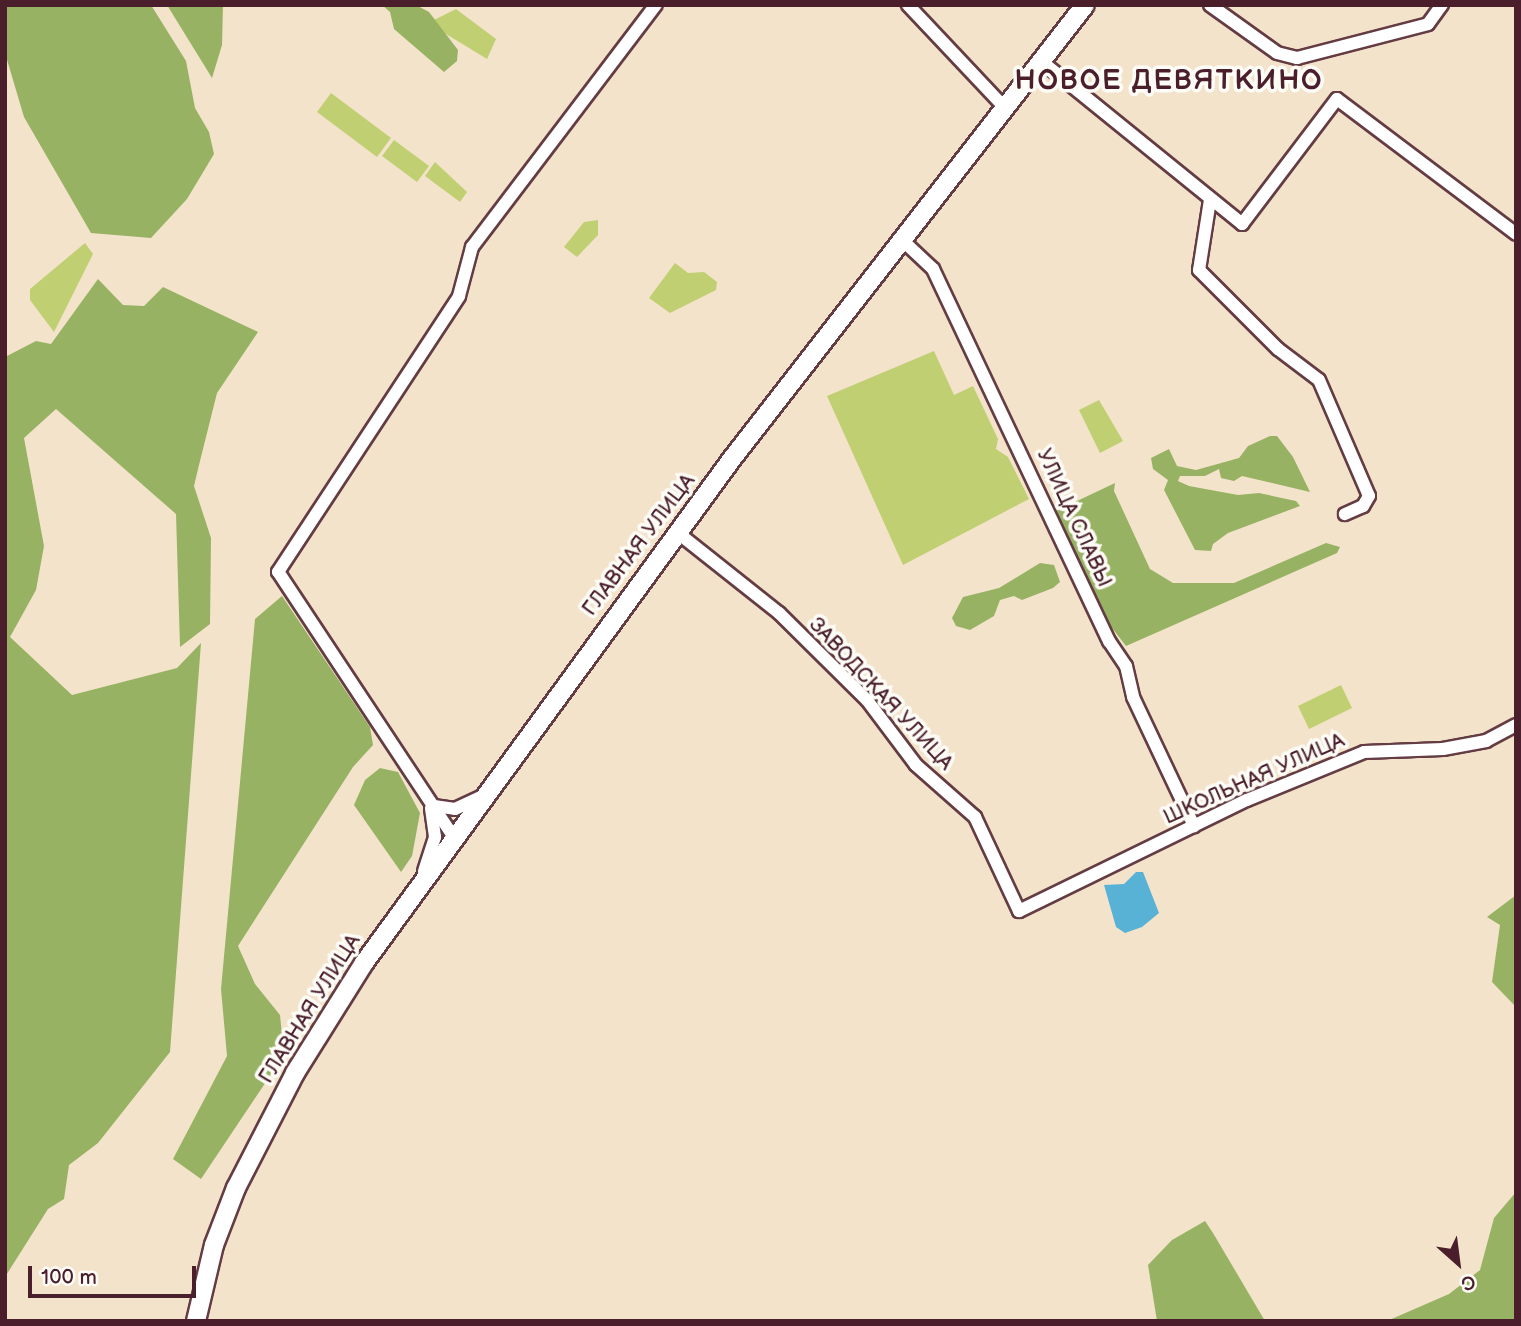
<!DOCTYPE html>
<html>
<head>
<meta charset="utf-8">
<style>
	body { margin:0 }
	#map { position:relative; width:1521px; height:1326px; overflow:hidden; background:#f4e3cb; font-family:"Balsamiq Sans",sans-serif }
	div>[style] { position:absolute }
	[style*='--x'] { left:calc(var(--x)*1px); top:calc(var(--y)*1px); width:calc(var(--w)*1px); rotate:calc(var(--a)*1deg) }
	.green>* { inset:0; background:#c0cf72 }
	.forest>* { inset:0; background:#98b264 }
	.water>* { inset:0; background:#58b2d6 }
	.roads { filter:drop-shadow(2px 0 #643c43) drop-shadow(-2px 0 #643c43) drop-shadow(0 2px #643c43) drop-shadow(0 -2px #643c43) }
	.minor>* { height:12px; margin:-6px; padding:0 6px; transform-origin:6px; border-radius:6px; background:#fff }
	.secondary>* { height:18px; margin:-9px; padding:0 9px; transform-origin:9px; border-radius:9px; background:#fff }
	span { translate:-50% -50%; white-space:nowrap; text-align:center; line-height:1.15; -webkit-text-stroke:7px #fdfcf7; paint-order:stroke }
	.street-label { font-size:21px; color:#4a1f2b }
	.district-label { font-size:28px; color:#4a1f2b; font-weight:700; letter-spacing:2px }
	.frame { position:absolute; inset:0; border:7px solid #4a1f2b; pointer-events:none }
	.north { position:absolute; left:1423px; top:1228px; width:70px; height:70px; -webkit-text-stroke:5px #fdfcf7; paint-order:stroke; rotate:152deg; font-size:19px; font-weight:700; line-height:28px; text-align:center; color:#4a1f2b }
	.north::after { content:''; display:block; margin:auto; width:24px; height:32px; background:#4a1f2b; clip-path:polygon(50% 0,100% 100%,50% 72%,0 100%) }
	.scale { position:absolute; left:28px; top:1266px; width:168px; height:32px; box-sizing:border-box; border:4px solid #4a1f2b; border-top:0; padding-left:9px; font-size:21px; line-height:24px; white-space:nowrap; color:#4a1f2b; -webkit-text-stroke:5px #fdfcf7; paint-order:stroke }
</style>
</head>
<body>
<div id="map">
	<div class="green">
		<i style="clip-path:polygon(456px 9px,496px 39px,487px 59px,428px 23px)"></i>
		<i style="clip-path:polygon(331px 93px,391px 138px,377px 157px,317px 112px)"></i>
		<i style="clip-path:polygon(394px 140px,429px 166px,417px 182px,382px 156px)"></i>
		<i style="clip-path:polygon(435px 162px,467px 192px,460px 202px,425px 176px)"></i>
		<i style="clip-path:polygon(598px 220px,598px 235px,577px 257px,564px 247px,584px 222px)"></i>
		<i style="clip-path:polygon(85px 243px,93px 254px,54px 332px,30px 300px,30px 289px)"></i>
		<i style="clip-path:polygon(675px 263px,688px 273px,704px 272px,717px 282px,716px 290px,670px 313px,649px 298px)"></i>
		<i style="clip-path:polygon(934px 351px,954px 395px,973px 386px,998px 439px,996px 449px,1008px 457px,1029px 499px,903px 565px,827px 396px)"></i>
		<i style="clip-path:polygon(1099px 400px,1123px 441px,1100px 453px,1079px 410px)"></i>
		<i style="clip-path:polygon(1341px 685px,1352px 708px,1309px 729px,1298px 706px)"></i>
	</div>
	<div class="forest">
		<i style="clip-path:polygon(5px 5px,151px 5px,186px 61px,195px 108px,209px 132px,214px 154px,187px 199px,151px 238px,91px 233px,24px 117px,5px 53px)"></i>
		<i style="clip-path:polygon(167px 5px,223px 5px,222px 45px,212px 78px)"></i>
		<i style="clip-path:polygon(382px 5px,416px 5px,429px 12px,458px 50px,457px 61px,444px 72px,394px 29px,390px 12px)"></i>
		<i style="clip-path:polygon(98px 279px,123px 305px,144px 306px,163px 287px,258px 332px,217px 393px,199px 465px,194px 486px,211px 538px,210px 624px,180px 647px,176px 514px,56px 409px,24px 438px,44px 546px,36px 590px,10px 637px,72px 695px,177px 668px,201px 643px,170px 1052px,98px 1143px,69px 1165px,64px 1199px,48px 1209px,5px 1277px,5px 357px,36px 341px,51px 344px)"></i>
		<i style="clip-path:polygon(1270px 436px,1277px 436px,1293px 457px,1310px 492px,1242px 476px,1234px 481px,1221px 478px,1219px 469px,1205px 476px,1180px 476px,1178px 481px,1189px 486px,1238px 495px,1259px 493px,1296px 501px,1300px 506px,1228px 533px,1213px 544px,1211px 551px,1195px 550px,1164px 490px,1168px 480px,1153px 469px,1151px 458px,1169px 449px,1177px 466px,1196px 470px,1239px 458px,1248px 446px)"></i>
		<i style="clip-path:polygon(1115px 483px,1114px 491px,1150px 569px,1173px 583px,1234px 583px,1326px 543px,1340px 547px,1337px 553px,1126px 646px,1105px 619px,1056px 511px)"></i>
		<i style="clip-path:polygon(1040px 563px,1054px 565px,1060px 582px,1053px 588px,1022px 600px,1014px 596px,1000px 600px,994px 616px,970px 630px,956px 626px,952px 618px,963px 597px,999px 588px)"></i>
		<i style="clip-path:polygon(282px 596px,370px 727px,373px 745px,353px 767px,238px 946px,255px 984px,280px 1015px,284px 1055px,201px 1179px,173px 1159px,227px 1056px,221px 989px,255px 619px)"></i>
		<i style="clip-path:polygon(380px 768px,398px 772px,420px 813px,412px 856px,401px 872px,354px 805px,365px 780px)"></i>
		<i style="clip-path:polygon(1516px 895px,1516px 1007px,1492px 982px,1500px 925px,1487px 917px)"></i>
		<i style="clip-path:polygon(1516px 1192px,1516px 1321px,1387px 1321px,1449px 1294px,1480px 1270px,1494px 1218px)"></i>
		<i style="clip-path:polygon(1205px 1221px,1213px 1233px,1265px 1321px,1157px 1321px,1148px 1265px,1172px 1240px)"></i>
	</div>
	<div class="water">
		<i style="clip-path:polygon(1136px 872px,1143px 872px,1159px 913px,1142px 927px,1125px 933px,1116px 927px,1104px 885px,1124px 884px)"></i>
	</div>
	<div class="roads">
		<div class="minor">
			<i style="--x:908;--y:5;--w:140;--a:46.7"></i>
			<i style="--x:1210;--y:5;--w:82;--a:35.6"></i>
			<i style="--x:1277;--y:53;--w:21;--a:14"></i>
			<i style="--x:1297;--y:58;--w:135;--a:-14.5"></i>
			<i style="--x:1428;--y:24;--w:24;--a:-54"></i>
			<i style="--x:1041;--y:61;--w:259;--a:39"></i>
			<i style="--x:1242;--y:224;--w:157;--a:-52.8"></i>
			<i style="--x:1337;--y:99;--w:224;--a:37"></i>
			<i style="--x:1210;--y:200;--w:71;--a:98.9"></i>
			<i style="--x:1199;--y:270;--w:112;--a:45"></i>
			<i style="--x:1278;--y:349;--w:51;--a:37.1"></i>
			<i style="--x:1319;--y:380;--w:126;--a:66.7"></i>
			<i style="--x:1369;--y:496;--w:12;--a:121"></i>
			<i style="--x:1363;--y:506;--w:20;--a:156"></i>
			<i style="--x:900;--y:238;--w:45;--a:43.2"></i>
			<i style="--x:933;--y:269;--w:412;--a:64.7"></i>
			<i style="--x:1109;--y:641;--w:30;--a:56"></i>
			<i style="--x:1126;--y:666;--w:32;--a:77"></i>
			<i style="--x:1133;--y:697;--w:143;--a:64.7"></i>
			<i style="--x:678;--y:533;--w:129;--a:38.4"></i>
			<i style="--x:779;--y:613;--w:124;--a:44.7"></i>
			<i style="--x:867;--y:700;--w:81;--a:53"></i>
			<i style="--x:916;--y:765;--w:79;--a:41.4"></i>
			<i style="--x:975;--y:817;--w:104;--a:64.9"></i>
			<i style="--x:1019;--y:911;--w:254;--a:-26"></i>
			<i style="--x:1247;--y:800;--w:126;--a:-22.3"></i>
			<i style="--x:1364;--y:752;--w:79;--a:-2.2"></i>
			<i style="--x:1443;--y:749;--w:44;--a:-10.5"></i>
			<i style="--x:1486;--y:741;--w:34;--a:-28"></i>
			<i style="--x:434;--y:806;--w:21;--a:8"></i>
			<i style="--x:455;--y:809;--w:29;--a:-25"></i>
			<i style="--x:453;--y:836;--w:317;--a:-123.5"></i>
			<i style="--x:278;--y:572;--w:330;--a:-56.7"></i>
			<i style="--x:459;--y:296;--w:51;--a:-75.1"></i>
			<i style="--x:472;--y:247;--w:304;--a:-52.8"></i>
			<i style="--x:424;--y:871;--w:36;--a:-72"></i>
			<i style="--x:435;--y:837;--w:29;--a:-98"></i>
		</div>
		<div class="secondary">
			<i style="--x:196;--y:1321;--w:78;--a:-76.7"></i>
			<i style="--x:214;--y:1245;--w:61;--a:-68.9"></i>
			<i style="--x:236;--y:1188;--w:129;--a:-62.8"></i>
			<i style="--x:295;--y:1073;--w:130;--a:-57.9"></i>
			<i style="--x:364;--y:963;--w:623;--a:-53.88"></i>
			<i style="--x:731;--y:460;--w:576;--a:-52.12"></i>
		</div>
	</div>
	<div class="street-label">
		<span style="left:1074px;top:518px;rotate:65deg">УЛИЦА СЛАВЫ</span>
		<span style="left:639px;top:545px;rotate:-53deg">ГЛАВНАЯ УЛИЦА</span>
		<span style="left:881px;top:694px;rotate:47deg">ЗАВОДСКАЯ УЛИЦА</span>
		<span style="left:1254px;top:779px;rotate:-24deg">ШКОЛЬНАЯ УЛИЦА</span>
		<span style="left:310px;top:1009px;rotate:-58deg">ГЛАВНАЯ УЛИЦА</span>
	</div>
	<div class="district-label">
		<span style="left:1169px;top:81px">НОВОЕ ДЕВЯТКИНО</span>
	</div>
	<div class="frame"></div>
	<div class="north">С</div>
	<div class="scale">100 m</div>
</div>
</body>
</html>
